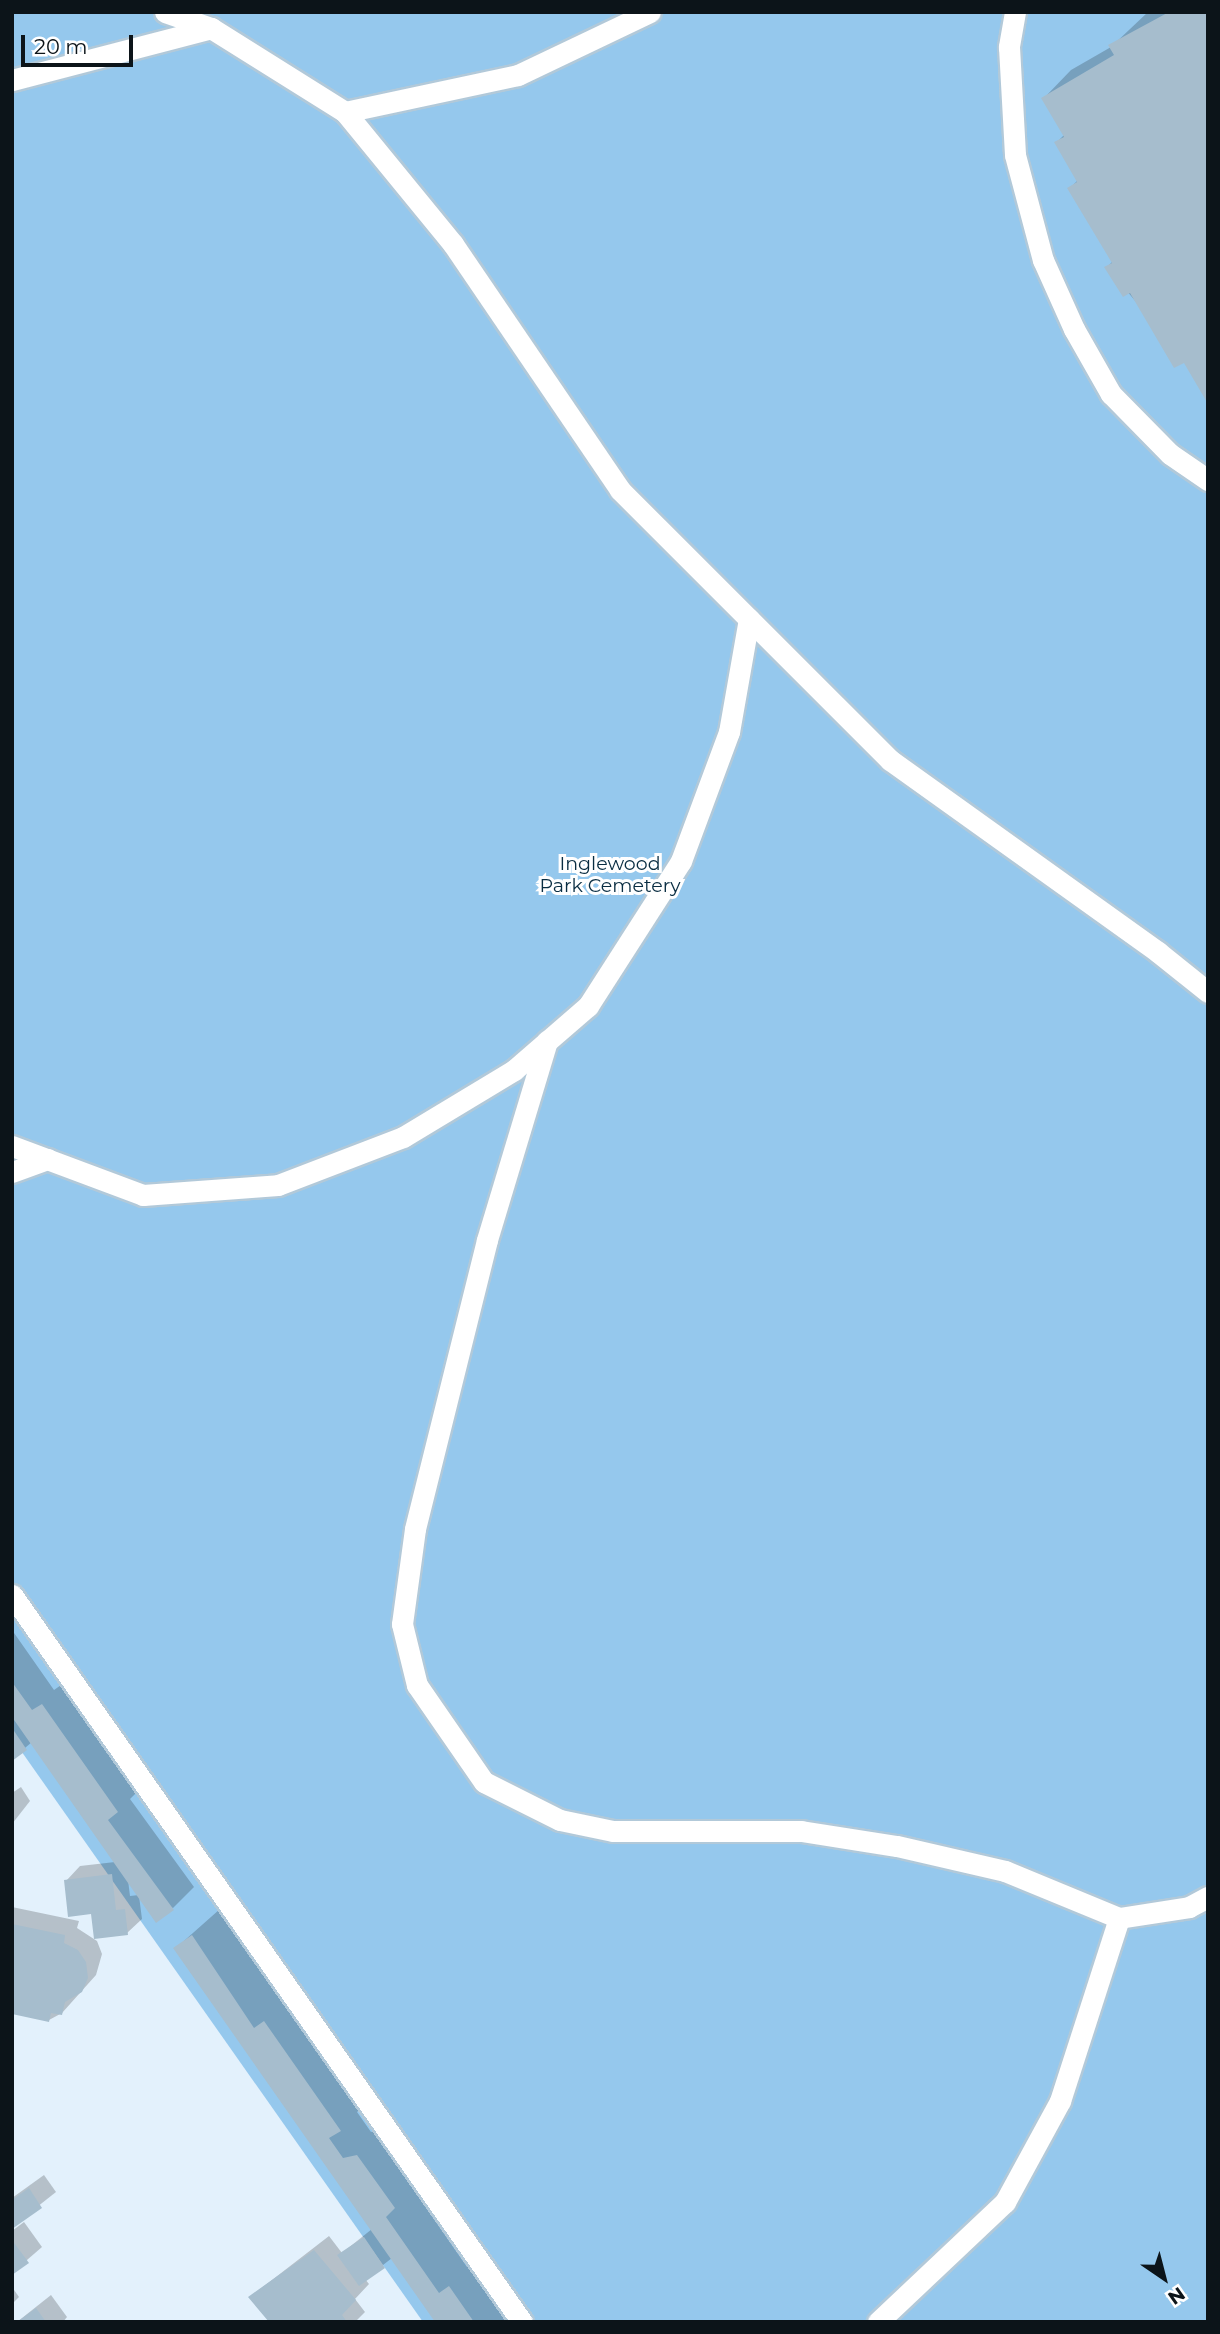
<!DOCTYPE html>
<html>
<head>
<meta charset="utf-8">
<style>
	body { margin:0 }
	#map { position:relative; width:1220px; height:2334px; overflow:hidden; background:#e3f1fc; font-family:Montserrat,sans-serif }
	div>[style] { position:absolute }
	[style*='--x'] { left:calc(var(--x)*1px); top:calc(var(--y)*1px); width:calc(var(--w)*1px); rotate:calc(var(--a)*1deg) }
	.green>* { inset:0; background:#95c8ed }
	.shadow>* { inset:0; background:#0003 }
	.building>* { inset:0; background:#a6bdcd }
	.roads { filter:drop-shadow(2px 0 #b2c9d9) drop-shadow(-2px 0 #b2c9d9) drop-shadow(0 2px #b2c9d9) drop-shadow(0 -2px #b2c9d9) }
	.lane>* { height:21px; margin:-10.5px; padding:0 10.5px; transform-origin:10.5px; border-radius:10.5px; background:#fff }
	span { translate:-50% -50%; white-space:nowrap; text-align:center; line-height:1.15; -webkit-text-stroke:6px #fff; paint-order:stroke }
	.park-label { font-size:19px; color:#092d42 }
	.frame { position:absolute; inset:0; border:14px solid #0c1419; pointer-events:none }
	.north { position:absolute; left:1129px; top:2243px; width:70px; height:70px; -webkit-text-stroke:5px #fff; paint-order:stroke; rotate:145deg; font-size:19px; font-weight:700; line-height:28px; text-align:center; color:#0c1419 }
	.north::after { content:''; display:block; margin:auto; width:24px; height:32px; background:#0c1419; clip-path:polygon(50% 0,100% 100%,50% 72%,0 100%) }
	.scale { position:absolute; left:21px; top:35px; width:112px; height:32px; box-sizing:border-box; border:4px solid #0c1419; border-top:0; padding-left:9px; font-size:21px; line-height:24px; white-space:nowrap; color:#0c1419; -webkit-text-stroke:5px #fff; paint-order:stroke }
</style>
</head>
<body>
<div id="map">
	<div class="green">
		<i style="clip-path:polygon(12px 12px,1208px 12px,1208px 2322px,423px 2322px,12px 1738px)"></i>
	</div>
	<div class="shadow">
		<i style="clip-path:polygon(1148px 12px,1208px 12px,1185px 361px,1107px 267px,1113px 261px,1070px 188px,1078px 180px,1056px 143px,1065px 134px,1044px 98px,1071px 70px,1111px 47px)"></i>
		<i style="clip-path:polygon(evenodd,12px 1630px,54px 1690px,64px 1683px,139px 1790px,130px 1799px,194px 1887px,173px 1908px,139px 1896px,142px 1919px,127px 1933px,93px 1912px,66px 1881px,80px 1866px,115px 1862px,32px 1742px,12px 1759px,12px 1630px,128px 1880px,139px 1895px,130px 1896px,128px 1880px)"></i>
		<i style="clip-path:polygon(21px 1787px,30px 1801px,12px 1824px,12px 1793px)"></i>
		<i style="clip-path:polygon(12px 1907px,79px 1921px,77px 1928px,97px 1941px,102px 1954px,96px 1975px,62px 2013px,49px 2020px,12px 2012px)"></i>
		<i style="clip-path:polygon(220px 1909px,282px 2001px,292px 1994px,367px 2102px,357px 2112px,371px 2132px,385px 2128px,421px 2179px,413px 2189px,467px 2267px,477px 2260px,520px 2322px,437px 2322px,392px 2258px,365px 2279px,369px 2284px,355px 2299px,365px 2312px,355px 2322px,270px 2322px,250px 2297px,329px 2236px,342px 2253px,372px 2229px,176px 1948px)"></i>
		<i style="clip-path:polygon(44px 2175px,56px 2192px,13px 2226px,12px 2198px)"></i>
		<i style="clip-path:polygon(24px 2222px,42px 2247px,12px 2273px,12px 2231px)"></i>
		<i style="clip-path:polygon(12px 2287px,19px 2297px,12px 2304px)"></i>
		<i style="clip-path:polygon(51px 2295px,67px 2317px,63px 2322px,17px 2322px)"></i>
	</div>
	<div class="building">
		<i style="clip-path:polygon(1169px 12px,1208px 12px,1208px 404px,1184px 363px,1174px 368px,1130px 293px,1123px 297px,1104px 267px,1112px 263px,1067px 188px,1077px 182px,1054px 142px,1064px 137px,1041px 98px,1114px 55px,1108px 45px)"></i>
		<i style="clip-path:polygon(12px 1682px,32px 1710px,42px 1704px,118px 1812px,108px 1820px,174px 1910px,156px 1923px,12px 1717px)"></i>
		<i style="clip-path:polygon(12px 1728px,27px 1750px,12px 1761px)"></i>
		<i style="clip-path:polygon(112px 1874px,116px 1910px,125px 1909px,128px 1935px,94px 1939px,91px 1914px,68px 1917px,64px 1880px)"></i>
		<i style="clip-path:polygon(12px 1924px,65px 1935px,64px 1943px,78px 1950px,86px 1962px,88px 1978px,82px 1992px,65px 2002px,62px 2015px,51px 2013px,49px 2022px,12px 2014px)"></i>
		<i style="clip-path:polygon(192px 1935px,254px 2028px,264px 2021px,341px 2131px,329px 2138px,343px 2158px,357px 2155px,395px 2208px,386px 2217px,439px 2293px,449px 2286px,474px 2322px,435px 2322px,173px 1948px)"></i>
		<i style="clip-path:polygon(29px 2188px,42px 2208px,12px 2229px,12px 2200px)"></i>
		<i style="clip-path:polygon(364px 2237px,385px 2268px,359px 2286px,337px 2255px)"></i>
		<i style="clip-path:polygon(12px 2240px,29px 2263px,12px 2275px)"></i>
		<i style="clip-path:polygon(314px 2250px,356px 2300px,342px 2315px,347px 2322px,269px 2322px,248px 2297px)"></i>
		<i style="clip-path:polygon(36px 2308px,46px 2322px,17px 2322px)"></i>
	</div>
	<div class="roads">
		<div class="lane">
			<i style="--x:165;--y:12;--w:49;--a:19.2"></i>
			<i style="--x:211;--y:28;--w:158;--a:32.1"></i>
			<i style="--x:345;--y:112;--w:171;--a:50.7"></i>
			<i style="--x:453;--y:244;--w:297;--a:55.8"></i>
			<i style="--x:620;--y:490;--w:382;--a:45"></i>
			<i style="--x:890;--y:760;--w:330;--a:35.6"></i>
			<i style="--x:1158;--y:952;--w:64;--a:38.7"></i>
			<i style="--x:1015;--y:12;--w:36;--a:100"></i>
			<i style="--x:1009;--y:47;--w:108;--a:86.8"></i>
			<i style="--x:1015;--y:155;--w:109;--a:75.1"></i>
			<i style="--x:1043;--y:260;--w:76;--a:65.8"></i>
			<i style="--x:1074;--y:329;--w:75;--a:60.4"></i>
			<i style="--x:1111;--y:394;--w:84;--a:45.5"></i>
			<i style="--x:1170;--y:454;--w:46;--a:34.4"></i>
			<i style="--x:12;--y:80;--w:206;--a:-14.6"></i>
			<i style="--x:345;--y:112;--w:177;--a:-12.1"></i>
			<i style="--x:518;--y:75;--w:146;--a:-25.5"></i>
			<i style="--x:547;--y:1041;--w:208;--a:106.8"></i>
			<i style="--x:487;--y:1240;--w:298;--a:104"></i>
			<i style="--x:415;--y:1529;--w:96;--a:97.8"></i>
			<i style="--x:402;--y:1624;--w:63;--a:76.2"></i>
			<i style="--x:417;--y:1685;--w:118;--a:55.4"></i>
			<i style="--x:484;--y:1782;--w:85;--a:26.6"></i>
			<i style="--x:560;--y:1820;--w:54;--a:11.7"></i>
			<i style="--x:613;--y:1831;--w:188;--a:0"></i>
			<i style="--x:801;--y:1831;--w:97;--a:8.9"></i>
			<i style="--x:897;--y:1846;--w:111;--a:13"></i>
			<i style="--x:1005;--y:1871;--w:123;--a:22.4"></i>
			<i style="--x:1119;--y:1918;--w:71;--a:-8.9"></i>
			<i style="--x:1189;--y:1907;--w:21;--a:-28"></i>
			<i style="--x:12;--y:1146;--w:140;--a:20.5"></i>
			<i style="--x:143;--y:1195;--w:135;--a:-4.2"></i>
			<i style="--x:278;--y:1185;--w:134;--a:-21"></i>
			<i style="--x:403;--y:1137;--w:130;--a:-31.1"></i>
			<i style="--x:514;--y:1070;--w:98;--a:-40.9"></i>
			<i style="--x:588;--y:1006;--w:172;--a:-57.3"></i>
			<i style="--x:681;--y:861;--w:138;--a:-69.6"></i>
			<i style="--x:729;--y:732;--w:115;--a:-80"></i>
			<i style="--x:12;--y:1172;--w:38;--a:-20"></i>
			<i style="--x:12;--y:1595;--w:888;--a:54.95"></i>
			<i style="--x:878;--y:2322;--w:175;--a:-43.4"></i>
			<i style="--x:1005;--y:2202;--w:115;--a:-61.4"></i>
			<i style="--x:1060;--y:2101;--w:192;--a:-72.1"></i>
		</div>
	</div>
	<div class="park-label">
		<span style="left:610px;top:875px">Inglewood<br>Park Cemetery</span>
	</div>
	<div class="frame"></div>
	<div class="north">N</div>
	<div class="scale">20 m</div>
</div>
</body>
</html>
